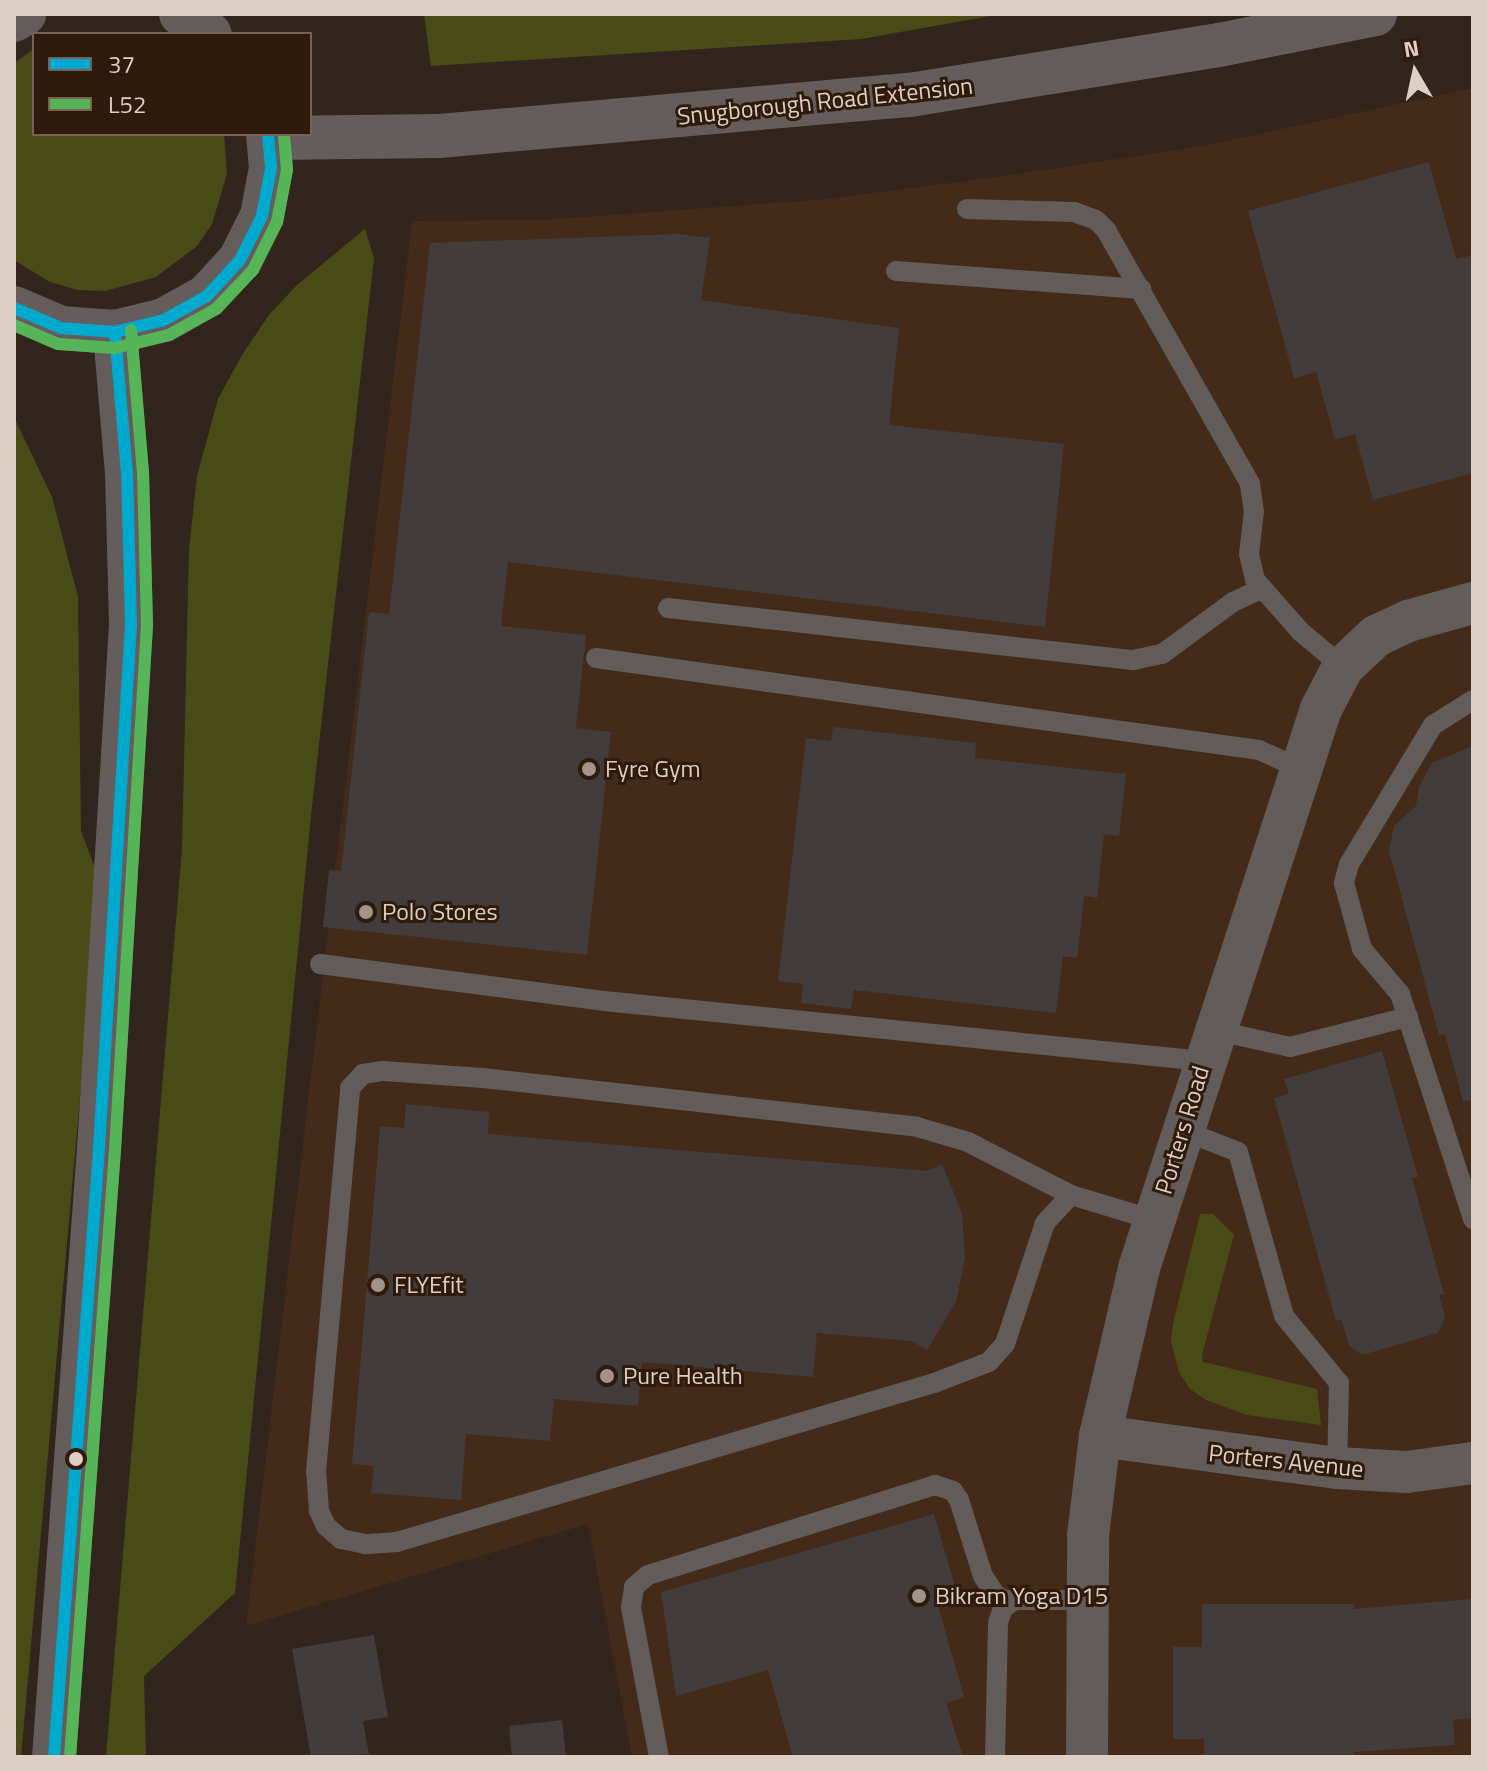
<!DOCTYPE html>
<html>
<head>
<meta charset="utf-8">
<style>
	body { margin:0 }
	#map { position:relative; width:1487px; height:1771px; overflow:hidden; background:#32251d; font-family:"Titillium Web",sans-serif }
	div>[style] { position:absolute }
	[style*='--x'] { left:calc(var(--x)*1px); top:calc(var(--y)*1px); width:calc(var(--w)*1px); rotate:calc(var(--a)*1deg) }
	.built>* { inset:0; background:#442a19 }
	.green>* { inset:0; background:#4a4c18 }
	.building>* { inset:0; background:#433c3d }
	.lane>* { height:20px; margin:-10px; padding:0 10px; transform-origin:10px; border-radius:10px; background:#625c5a }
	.street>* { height:42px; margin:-21px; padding:0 21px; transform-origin:21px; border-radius:21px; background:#625c5a }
	.secondary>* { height:44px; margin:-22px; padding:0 22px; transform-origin:22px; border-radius:22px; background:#655d5b }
	.bus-1>* { height:12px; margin:-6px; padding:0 6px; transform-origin:6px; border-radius:6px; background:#00a9ce }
	.bus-2>* { height:12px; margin:-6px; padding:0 6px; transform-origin:6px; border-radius:6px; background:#56b559 }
	.dots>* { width:22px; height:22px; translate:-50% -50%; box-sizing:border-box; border:4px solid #2f1a0b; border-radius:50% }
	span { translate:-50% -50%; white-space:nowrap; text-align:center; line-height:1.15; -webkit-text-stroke:6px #2f1a0b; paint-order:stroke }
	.street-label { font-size:24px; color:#decfc5 }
	.poi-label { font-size:24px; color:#decfc5 }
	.left { translate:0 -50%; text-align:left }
	.frame { position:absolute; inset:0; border:16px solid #decfc5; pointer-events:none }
	.legend { position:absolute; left:32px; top:32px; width:280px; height:104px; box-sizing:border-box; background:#2f1a0b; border:2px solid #756255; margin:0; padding:10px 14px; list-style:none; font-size:24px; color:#decfc5 }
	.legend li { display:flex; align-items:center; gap:16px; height:40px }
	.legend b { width:40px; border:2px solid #756255 }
	.north { position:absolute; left:1375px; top:32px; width:80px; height:80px; -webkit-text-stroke:6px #2f1a0b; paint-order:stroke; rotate:351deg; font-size:22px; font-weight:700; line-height:32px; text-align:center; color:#decfc5 }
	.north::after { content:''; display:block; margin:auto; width:28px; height:36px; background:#decfc5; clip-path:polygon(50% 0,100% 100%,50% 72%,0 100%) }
</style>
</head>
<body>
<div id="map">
	<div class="built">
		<i style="clip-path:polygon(1473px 88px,1473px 1757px,632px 1757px,588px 1524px,246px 1626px,412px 221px,542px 220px,817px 200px,1005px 176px,1203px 146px)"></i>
	</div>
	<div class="green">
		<i style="clip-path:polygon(424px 14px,1002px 14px,861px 39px,431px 66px)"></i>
		<i style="clip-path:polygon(34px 49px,34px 134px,224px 134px,227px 174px,212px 224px,197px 246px,156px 277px,105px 291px,78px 290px,50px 282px,14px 260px,14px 63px)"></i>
		<i style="clip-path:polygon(365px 229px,374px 258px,312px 806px,235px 1593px,144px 1676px,146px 1757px,106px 1757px,182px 849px,189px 549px,197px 476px,218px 399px,242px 355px,269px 315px,297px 285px)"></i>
		<i style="clip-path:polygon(14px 417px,52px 497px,78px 597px,81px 831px,95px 868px,88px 1008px,21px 1757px,14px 1757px)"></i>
		<i style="clip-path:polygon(1200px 1214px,1213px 1214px,1234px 1235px,1202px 1355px,1203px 1362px,1317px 1389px,1321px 1425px,1247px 1415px,1206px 1400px,1190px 1389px,1179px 1372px,1171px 1342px,1173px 1324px)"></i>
	</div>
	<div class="building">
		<i style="clip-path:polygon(1429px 162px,1456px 259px,1473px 255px,1473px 473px,1373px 500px,1355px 434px,1335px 440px,1316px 372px,1294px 378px,1248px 211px)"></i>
		<i style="clip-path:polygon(679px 234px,710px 238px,701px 300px,899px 328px,889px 425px,1064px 444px,1045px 627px,508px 562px,501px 626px,586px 635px,576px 728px,611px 732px,587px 955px,323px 927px,329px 870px,341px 871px,369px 612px,389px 614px,430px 243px)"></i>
		<i style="clip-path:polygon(833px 727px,976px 743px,975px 758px,1126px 774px,1119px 836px,1104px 834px,1097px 898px,1084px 896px,1077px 958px,1063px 956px,1056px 1013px,854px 990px,851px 1009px,801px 1003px,803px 984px,778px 981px,806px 738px,831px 741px)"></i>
		<i style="clip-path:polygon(1473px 746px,1473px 1100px,1463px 1101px,1445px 1034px,1439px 1035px,1389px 851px,1394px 826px,1416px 806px,1419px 787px,1432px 763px)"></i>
		<i style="clip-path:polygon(1382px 1051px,1418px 1177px,1412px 1178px,1444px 1294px,1439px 1295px,1445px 1317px,1438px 1333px,1362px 1355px,1349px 1346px,1341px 1319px,1336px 1321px,1274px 1098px,1289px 1094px,1284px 1079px)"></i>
		<i style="clip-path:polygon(406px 1104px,489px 1112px,488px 1134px,927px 1171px,942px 1164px,962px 1213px,965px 1258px,956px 1302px,927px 1350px,912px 1341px,817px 1333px,813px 1377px,642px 1362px,638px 1406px,554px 1399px,550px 1441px,466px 1434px,461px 1500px,371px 1493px,374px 1466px,352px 1464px,380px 1126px,404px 1128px)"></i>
		<i style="clip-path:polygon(934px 1514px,959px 1600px,938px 1606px,964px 1697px,946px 1703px,963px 1757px,793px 1757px,768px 1670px,676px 1696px,661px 1592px)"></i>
		<i style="clip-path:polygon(1473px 1599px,1473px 1718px,1453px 1720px,1455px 1745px,1354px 1752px,1354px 1757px,1204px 1757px,1204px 1739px,1173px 1739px,1173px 1647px,1202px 1647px,1202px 1604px,1354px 1604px,1354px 1609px)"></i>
		<i style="clip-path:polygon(374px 1635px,388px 1717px,363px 1721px,369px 1754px,311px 1757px,292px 1649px)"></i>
		<i style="clip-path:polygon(562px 1720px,566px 1757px,512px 1757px,509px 1726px)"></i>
	</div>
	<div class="lane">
		<i style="--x:967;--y:209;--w:107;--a:1.6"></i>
		<i style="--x:1074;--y:212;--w:23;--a:20"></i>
		<i style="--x:1096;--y:220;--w:14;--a:45"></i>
		<i style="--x:1106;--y:230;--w:292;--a:60.4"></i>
		<i style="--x:1250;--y:484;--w:27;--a:82"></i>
		<i style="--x:1254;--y:511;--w:43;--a:96.6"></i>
		<i style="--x:1249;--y:554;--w:27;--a:77"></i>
		<i style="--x:1255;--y:580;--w:69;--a:48.5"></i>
		<i style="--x:1301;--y:632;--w:55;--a:39.8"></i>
		<i style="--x:896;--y:271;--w:246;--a:4.2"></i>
		<i style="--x:668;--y:608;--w:468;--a:6.4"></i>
		<i style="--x:1133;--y:660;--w:30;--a:-12"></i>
		<i style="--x:1162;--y:654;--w:88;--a:-36.2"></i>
		<i style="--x:1233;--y:602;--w:31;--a:-25"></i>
		<i style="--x:596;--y:658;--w:669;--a:7.9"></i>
		<i style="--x:1259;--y:750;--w:46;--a:24.3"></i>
		<i style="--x:1473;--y:700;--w:47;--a:148"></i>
		<i style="--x:1433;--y:725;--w:162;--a:121.1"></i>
		<i style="--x:1349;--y:864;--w:20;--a:105"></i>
		<i style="--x:1344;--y:883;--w:68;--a:74.7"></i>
		<i style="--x:1362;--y:949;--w:59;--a:49.8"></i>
		<i style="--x:1400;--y:994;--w:237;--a:72"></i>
		<i style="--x:320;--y:964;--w:286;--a:7.4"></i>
		<i style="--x:604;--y:1001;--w:603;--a:5.71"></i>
		<i style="--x:1214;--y:1030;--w:78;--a:12.6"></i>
		<i style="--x:1290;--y:1047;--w:122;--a:-14.3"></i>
		<i style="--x:1182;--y:1130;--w:60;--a:21.4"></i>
		<i style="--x:1238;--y:1152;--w:170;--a:74.3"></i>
		<i style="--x:1284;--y:1316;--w:87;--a:50.6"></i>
		<i style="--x:1339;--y:1383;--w:85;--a:91.3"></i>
		<i style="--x:1071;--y:1195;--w:38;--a:133"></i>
		<i style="--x:1045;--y:1223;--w:127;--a:108.3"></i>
		<i style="--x:1005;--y:1344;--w:24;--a:132"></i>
		<i style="--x:989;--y:1362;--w:59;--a:159.1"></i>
		<i style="--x:934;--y:1383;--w:560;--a:163.51"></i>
		<i style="--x:397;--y:1542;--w:32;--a:176"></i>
		<i style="--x:365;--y:1544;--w:25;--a:-168"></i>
		<i style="--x:341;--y:1539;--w:20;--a:-139"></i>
		<i style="--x:326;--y:1526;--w:17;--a:-115"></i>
		<i style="--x:319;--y:1511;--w:39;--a:-94"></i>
		<i style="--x:316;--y:1472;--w:386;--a:-84.9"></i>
		<i style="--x:350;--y:1088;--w:19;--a:-47"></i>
		<i style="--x:363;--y:1074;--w:20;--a:-9"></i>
		<i style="--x:383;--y:1071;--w:100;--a:4"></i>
		<i style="--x:483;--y:1078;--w:437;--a:6.4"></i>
		<i style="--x:917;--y:1127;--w:53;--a:16.4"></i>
		<i style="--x:968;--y:1142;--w:116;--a:27.2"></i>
		<i style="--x:1071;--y:1195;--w:87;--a:16.8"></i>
		<i style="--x:659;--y:1757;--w:153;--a:-100.6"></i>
		<i style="--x:631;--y:1607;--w:20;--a:-81"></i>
		<i style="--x:634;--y:1587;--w:18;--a:-41"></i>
		<i style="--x:648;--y:1575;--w:301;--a:-17.4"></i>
		<i style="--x:935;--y:1485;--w:19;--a:18"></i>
		<i style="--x:953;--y:1491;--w:11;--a:56"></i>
		<i style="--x:959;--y:1500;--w:80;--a:72.5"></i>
		<i style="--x:983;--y:1576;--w:23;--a:56"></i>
		<i style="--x:996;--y:1595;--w:10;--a:29"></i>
		<i style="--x:1005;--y:1600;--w:82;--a:0"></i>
		<i style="--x:995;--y:1757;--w:134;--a:-88.7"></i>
		<i style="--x:998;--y:1623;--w:16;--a:-72"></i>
		<i style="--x:1003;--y:1608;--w:14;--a:-34"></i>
	</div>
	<div class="street">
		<i style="--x:1100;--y:1436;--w:239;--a:7.7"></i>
		<i style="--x:1337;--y:1468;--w:70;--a:3.3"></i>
		<i style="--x:1407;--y:1472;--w:67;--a:-7.8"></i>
		<i style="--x:1087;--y:1757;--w:221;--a:-89.7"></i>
		<i style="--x:1088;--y:1536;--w:101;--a:-83.2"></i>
		<i style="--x:1100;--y:1436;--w:172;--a:-76.9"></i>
		<i style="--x:1139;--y:1268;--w:588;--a:-71.97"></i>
		<i style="--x:1321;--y:709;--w:47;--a:-62.4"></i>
		<i style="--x:1343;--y:667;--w:45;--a:-43.2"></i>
		<i style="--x:1376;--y:636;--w:35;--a:-25"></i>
		<i style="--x:1408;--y:621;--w:67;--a:-15.5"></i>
	</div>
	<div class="secondary">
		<i style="--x:181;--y:14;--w:35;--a:35"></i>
		<i style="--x:14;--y:20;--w:12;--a:-31"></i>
		<i style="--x:270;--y:138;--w:169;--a:-0.7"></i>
		<i style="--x:439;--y:136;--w:473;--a:-5"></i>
		<i style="--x:910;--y:95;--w:313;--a:-9.2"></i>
		<i style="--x:1219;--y:45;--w:159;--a:-11.2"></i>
		<i style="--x:14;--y:308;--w:51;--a:23.1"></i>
		<i style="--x:61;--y:328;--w:54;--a:4.2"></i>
		<i style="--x:115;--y:332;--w:50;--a:-13.8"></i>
		<i style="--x:164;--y:320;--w:49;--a:-29.2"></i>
		<i style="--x:207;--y:296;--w:49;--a:-47.5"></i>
		<i style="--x:240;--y:260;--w:49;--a:-63.4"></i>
		<i style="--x:262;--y:216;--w:49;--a:-79.4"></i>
		<i style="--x:271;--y:168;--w:34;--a:-95"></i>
		<i style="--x:54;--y:1757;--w:610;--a:-85.77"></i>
		<i style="--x:99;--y:1149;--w:526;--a:-86.51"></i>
		<i style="--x:131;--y:624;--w:151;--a:-91.5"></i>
		<i style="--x:127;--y:473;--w:142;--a:-94.9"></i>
	</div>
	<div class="bus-1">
		<i style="--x:14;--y:308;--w:51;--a:23.1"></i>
		<i style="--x:61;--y:328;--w:54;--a:4.2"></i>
		<i style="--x:115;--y:332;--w:50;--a:-13.8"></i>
		<i style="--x:164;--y:320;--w:49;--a:-29.2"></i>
		<i style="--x:207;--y:296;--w:49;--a:-47.5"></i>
		<i style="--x:240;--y:260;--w:49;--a:-63.4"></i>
		<i style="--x:262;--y:216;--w:49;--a:-79.4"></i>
		<i style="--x:271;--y:168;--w:34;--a:-95"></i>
		<i style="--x:54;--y:1757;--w:610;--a:-85.77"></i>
		<i style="--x:99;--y:1149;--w:526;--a:-86.51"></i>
		<i style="--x:131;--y:624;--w:151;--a:-91.5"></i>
		<i style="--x:127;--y:473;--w:142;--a:-94.9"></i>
	</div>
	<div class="bus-2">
		<i style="--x:14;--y:325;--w:48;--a:23.4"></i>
		<i style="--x:58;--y:344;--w:57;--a:4"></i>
		<i style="--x:115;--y:348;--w:56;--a:-13.5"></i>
		<i style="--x:169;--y:335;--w:54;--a:-29"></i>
		<i style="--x:216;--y:309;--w:54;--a:-46.5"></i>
		<i style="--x:253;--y:270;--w:54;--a:-63.4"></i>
		<i style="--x:277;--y:222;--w:53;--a:-79.1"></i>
		<i style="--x:287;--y:170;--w:36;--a:-95"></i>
		<i style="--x:70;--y:1757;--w:609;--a:-85.76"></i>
		<i style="--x:115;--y:1150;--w:526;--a:-86.51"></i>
		<i style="--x:147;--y:625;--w:152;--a:-91.5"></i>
		<i style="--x:143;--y:473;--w:143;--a:-94.8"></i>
	</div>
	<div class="dots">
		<i style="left:589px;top:769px;background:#a2948a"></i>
		<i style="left:366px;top:912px;background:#a2948a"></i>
		<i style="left:378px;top:1285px;background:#a2948a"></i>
		<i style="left:607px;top:1376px;background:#a2948a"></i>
		<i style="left:76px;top:1459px;background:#decfc5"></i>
		<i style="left:919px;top:1596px;background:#a2948a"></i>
	</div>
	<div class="street-label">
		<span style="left:825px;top:101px;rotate:-6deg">Snugborough Road Extension</span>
		<span style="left:1182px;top:1130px;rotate:-73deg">Porters Road</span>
		<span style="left:1286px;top:1461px;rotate:6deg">Porters Avenue</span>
	</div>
	<div class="poi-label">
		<span class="left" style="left:605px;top:769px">Fyre Gym</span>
		<span class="left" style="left:382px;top:912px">Polo Stores</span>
		<span class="left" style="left:394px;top:1285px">FLYEfit</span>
		<span class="left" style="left:623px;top:1376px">Pure Health</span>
		<span class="left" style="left:935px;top:1596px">Bikram Yoga D15</span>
	</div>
	<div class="frame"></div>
	<ul class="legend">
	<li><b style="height:10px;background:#00a9ce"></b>37</li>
	<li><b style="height:10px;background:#56b559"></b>L52</li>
	</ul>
	<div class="north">N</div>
</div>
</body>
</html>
